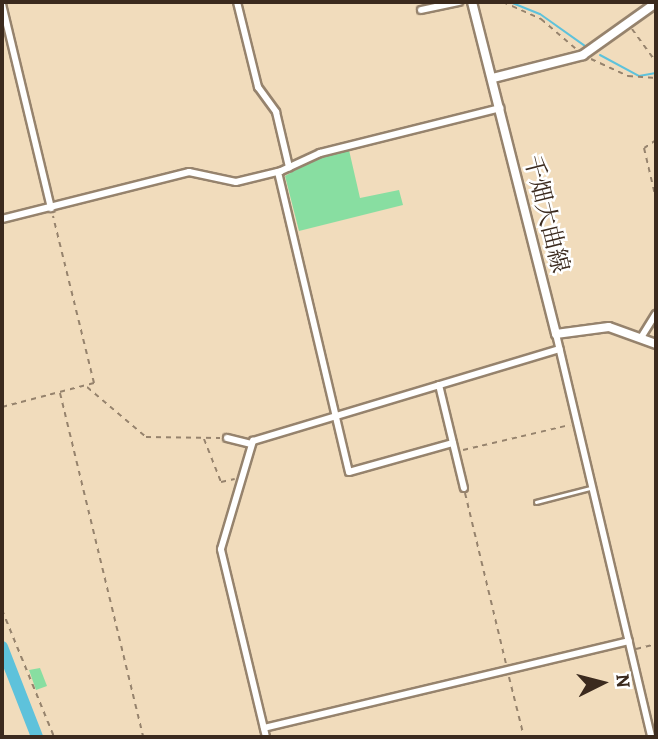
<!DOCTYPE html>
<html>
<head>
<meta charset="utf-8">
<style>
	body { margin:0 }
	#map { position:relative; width:658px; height:739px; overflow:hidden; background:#f1dcbc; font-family:Alegreya,"Noto Serif JP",serif }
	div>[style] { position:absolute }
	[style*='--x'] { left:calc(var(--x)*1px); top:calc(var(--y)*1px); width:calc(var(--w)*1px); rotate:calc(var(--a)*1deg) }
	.green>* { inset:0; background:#88dea1 }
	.stream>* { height:2px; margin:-1px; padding:0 1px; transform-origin:1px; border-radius:1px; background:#5ec2db }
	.river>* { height:12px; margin:-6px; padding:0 6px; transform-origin:6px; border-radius:6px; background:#5ec2db }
	.path>* { height:2px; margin-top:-1px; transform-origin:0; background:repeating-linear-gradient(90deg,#96836d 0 5px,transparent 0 10px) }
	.roads { filter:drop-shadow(2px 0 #96836d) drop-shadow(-2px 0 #96836d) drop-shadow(0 2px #96836d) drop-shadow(0 -2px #96836d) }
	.lane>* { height:2.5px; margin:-1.25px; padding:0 1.25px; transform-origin:1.25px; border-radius:1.25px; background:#fff }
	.street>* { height:6px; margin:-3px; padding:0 3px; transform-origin:3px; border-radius:3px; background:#fff }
	.secondary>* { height:8px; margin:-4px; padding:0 4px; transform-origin:4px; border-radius:4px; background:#fff }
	span { translate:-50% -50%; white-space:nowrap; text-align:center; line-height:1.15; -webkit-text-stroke:5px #fff; paint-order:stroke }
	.street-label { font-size:24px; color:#3b2a1e }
	.frame { position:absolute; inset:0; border:4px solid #3b2a1e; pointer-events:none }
	.north { position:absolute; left:567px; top:648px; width:70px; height:70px; -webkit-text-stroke:5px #fff; paint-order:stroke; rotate:84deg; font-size:19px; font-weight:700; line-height:28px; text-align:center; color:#3b2a1e }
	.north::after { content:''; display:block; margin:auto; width:24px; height:32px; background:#3b2a1e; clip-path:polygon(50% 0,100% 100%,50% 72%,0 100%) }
</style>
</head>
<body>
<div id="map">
	<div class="green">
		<i style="clip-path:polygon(349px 150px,360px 198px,399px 190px,403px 205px,299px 231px,285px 176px,319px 157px)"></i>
		<i style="clip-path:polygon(40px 668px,47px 686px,36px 690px,29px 670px)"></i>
	</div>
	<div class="stream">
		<i style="--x:510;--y:2;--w:32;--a:22"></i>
		<i style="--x:540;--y:14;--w:55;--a:35.4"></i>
		<i style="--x:600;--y:55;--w:44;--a:28.3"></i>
		<i style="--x:639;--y:76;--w:17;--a:-10"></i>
	</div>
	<div class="river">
		<i style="--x:2;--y:647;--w:97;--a:68.7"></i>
	</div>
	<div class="path">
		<i style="--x:503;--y:2;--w:42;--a:24.1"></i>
		<i style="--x:541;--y:19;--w:45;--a:40.5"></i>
		<i style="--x:632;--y:29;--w:41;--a:54"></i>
		<i style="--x:591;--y:59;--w:41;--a:24.7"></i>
		<i style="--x:628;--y:76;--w:28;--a:4"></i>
		<i style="--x:656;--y:140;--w:14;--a:146"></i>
		<i style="--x:644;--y:148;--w:52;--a:76.8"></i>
		<i style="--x:87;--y:387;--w:77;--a:40.3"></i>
		<i style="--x:146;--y:437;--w:74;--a:0.8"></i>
		<i style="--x:60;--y:393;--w:354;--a:76.4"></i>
		<i style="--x:2;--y:407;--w:95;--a:-14.6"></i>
		<i style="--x:94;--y:383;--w:172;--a:-103.8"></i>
		<i style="--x:204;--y:439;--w:46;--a:68.4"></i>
		<i style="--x:221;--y:482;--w:14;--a:-12"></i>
		<i style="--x:463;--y:450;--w:110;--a:-13.2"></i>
		<i style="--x:465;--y:493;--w:176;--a:76.5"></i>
		<i style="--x:2;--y:610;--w:137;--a:67.7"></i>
		<i style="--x:636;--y:649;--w:21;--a:-14"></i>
		<i style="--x:509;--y:677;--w:62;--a:76"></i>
	</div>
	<div class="roads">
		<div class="lane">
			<i style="--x:536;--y:502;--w:56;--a:-14.5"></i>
		</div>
		<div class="street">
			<i style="--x:237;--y:2;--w:88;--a:76.1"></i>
			<i style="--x:258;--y:87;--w:31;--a:54"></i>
			<i style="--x:276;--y:112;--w:57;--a:76.7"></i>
			<i style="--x:2;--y:4;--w:210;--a:76.5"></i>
			<i style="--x:421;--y:10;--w:39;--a:-12"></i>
			<i style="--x:278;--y:172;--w:308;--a:76.7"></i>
			<i style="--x:349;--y:472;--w:108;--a:-15.6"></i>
			<i style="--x:2;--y:219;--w:193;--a:-14.1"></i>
			<i style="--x:189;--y:172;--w:48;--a:12"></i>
			<i style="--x:236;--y:182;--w:46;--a:-13.7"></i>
			<i style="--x:281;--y:171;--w:43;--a:-24.8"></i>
			<i style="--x:320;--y:153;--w:186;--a:-14"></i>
			<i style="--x:556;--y:334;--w:414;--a:76.7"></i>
			<i style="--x:642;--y:336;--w:26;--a:-58"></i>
			<i style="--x:439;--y:385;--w:106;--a:76.4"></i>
			<i style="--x:227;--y:438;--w:25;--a:14"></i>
			<i style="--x:264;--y:728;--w:375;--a:-13.4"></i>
			<i style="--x:266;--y:737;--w:193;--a:-103.5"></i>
			<i style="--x:221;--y:549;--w:113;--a:-73.5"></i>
			<i style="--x:253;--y:441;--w:320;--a:-16.7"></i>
		</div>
		<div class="secondary">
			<i style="--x:472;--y:2;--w:342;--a:75.8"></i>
			<i style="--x:556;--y:334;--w:53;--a:-7.5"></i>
			<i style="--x:609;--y:327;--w:50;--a:19.9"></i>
			<i style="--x:493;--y:78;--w:93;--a:-14.3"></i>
			<i style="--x:583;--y:55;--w:90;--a:-35.5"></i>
		</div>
	</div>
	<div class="street-label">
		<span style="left:546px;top:214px;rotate:76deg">千畑大曲線</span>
	</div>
	<div class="frame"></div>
	<div class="north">N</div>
</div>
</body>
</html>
